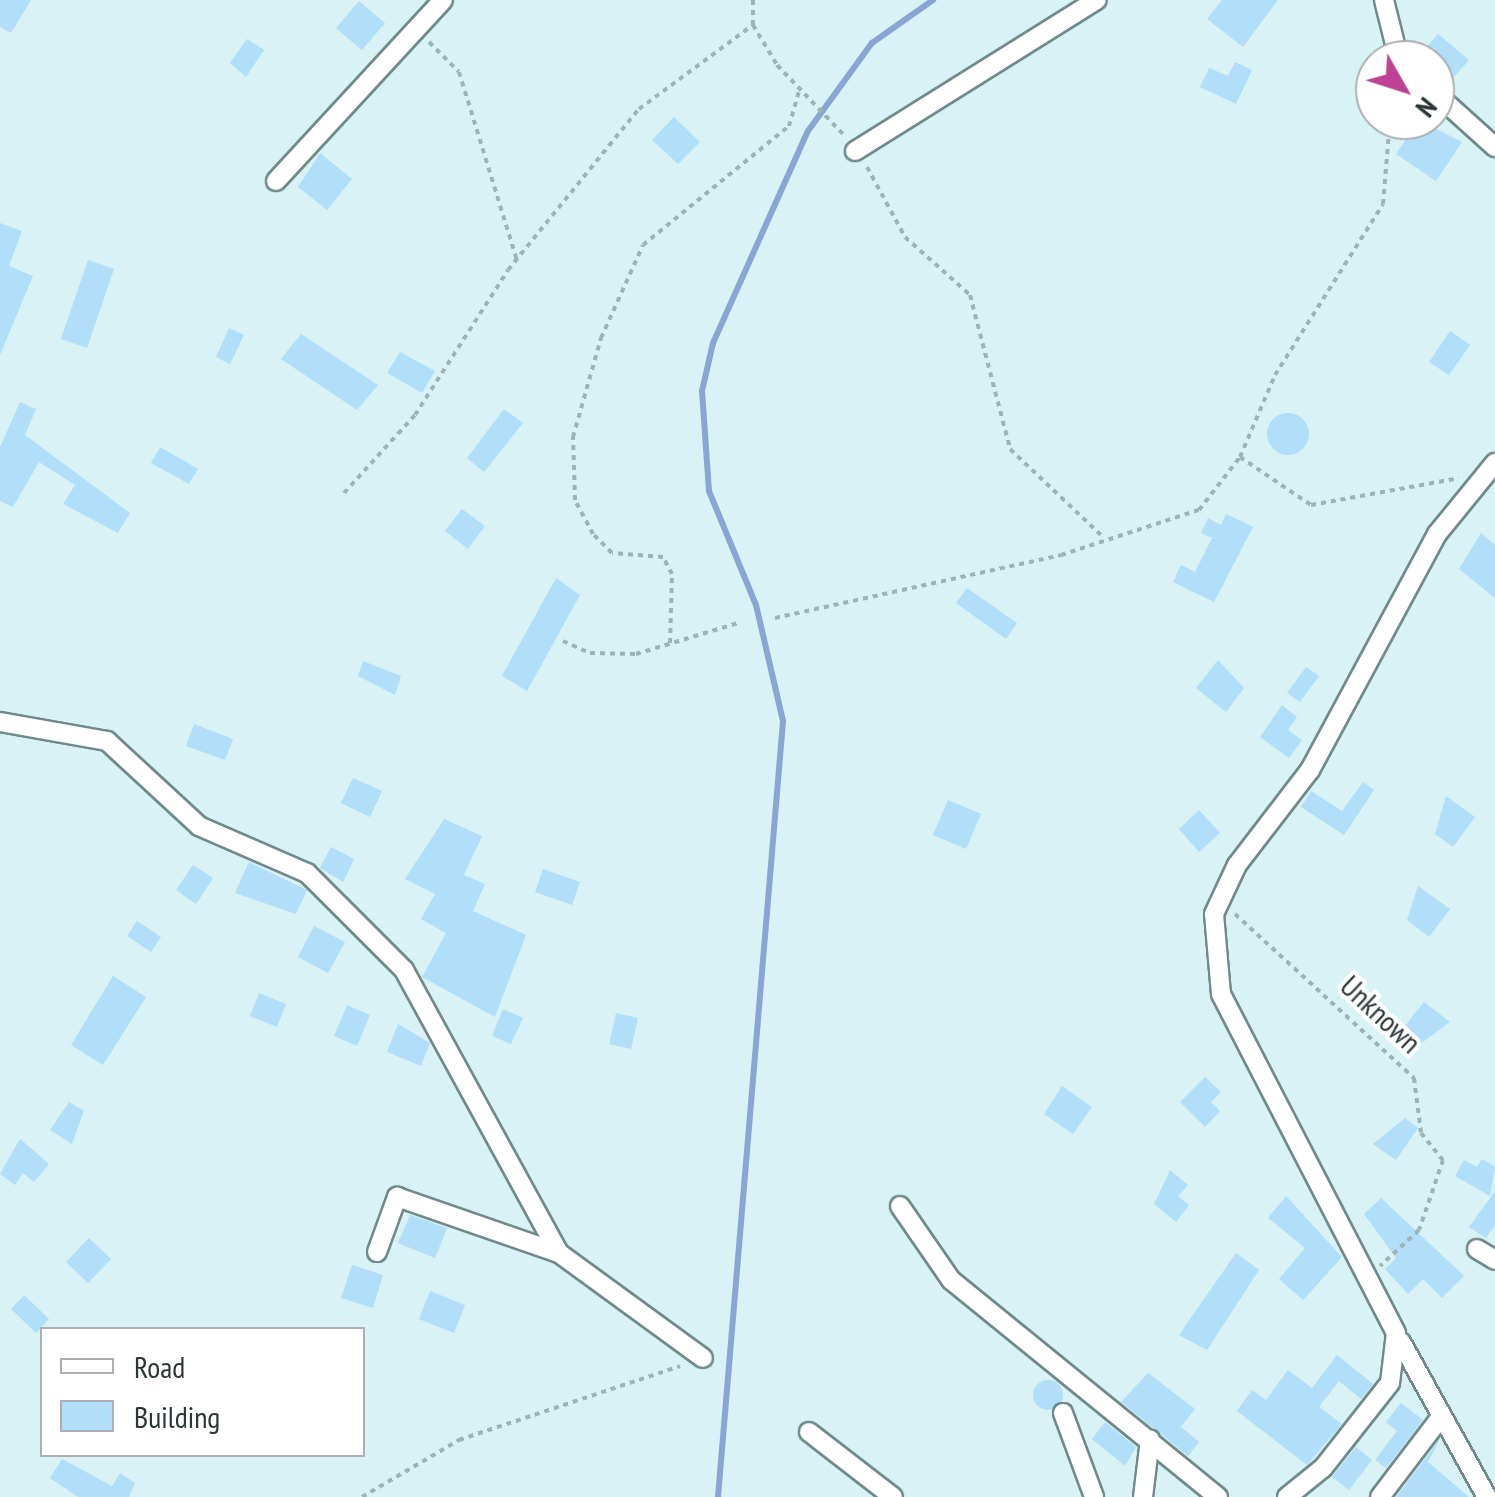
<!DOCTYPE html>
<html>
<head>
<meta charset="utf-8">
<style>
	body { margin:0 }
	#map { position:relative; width:1495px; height:1497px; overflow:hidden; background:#d8f2f5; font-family:"PT Sans Narrow",sans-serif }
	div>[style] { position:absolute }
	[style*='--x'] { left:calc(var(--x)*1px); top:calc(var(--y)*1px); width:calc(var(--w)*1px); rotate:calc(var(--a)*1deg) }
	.stream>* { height:6px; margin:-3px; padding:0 3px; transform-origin:3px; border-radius:3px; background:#8aa5d3 }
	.building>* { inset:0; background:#b1def8 }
	.round { border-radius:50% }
	.path>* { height:4px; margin-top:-2px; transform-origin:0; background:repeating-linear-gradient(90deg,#9eb3b5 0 5px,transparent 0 10px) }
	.roads { filter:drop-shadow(2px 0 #71898b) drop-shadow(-2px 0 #71898b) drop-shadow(0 2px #71898b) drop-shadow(0 -2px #71898b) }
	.street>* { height:18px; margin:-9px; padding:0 9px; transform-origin:9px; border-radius:9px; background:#fff }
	span { translate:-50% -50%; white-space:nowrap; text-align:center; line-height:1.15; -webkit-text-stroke:8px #fff; paint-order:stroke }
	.street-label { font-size:30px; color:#2c3637 }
	.legend { position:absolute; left:40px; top:1327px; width:325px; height:130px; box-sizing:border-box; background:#fff; border:2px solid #abafaf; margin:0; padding:12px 18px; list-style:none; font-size:30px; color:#2c3637 }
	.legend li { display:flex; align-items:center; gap:20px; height:50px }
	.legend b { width:50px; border:2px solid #abafaf }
	.north { position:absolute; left:1355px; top:40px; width:100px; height:100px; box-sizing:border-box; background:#fff; border:2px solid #abafaf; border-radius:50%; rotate:129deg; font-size:28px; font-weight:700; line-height:40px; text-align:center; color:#2c3637 }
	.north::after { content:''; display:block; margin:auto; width:35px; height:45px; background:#bd4293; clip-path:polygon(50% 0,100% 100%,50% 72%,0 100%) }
</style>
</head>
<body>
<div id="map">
	<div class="stream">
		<i style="--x:718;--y:1497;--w:779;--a:-85.21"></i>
		<i style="--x:783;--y:721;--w:119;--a:-103.1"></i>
		<i style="--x:756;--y:605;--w:123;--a:-112.4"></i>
		<i style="--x:709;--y:491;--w:100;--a:-94"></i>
		<i style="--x:702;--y:391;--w:49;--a:-77.1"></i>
		<i style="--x:713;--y:343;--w:232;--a:-65.9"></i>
		<i style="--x:808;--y:131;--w:109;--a:-54"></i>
		<i style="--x:872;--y:43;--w:75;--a:-35.2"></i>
	</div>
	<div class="building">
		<i style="clip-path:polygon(0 0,31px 0,11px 33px,0 27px)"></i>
		<i style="clip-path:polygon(1222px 0,1278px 0,1243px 47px,1207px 19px)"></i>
		<i style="clip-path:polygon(359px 1px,385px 23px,362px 50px,336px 28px)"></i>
		<i style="clip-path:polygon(1438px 34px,1469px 60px,1447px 85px,1435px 60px,1415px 60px)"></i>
		<i style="clip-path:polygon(247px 39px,264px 50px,246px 77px,230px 63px)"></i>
		<i style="clip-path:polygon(1235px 62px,1252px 70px,1236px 104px,1200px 87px,1209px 68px,1228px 76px)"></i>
		<i style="clip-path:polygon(674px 117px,700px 142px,678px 164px,652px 140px)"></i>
		<i style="clip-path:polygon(1419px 120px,1462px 142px,1436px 181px,1396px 154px)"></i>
		<i style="clip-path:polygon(320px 153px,352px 179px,327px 210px,298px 187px)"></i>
		<i style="clip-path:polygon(0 223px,22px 231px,9px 266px,33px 276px,0 355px)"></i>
		<i style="clip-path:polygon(88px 260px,114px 269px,87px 348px,61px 339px)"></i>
		<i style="clip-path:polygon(229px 328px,244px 335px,230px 364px,216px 357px)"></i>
		<i style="clip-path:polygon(1450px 331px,1470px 345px,1449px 375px,1429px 362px)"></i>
		<i style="clip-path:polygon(301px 334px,378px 385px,357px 410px,281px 359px)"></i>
		<i style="clip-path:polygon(400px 352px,435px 371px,422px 393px,387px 373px)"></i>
		<i style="clip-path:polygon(20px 402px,36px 409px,25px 435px,130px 513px,118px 533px,63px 504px,75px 485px,39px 462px,13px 507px,0 501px,0 447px)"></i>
		<i style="clip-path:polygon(504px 409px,523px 423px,484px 472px,467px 458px)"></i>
		<i class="round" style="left:1267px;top:413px;width:42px;height:42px"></i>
		<i style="clip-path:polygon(160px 447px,198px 469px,189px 484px,151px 463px)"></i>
		<i style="clip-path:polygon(462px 509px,485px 526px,468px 549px,445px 531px)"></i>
		<i style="clip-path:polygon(1226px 514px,1253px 527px,1214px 602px,1173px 582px,1181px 565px,1195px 572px,1212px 538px,1201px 533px,1208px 518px,1221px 525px)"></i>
		<i style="clip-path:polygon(1481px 533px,1495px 545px,1495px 598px,1459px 569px)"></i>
		<i style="clip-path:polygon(556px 578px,580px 595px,527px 691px,502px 676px)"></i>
		<i style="clip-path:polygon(967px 588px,1017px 623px,1006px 639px,956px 603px)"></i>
		<i style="clip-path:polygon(1218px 660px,1244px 688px,1226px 712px,1196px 688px)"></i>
		<i style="clip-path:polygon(363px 661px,401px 676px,395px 695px,358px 676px)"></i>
		<i style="clip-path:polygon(1306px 667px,1319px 676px,1300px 702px,1287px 693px)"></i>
		<i style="clip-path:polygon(1282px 705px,1297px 717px,1288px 730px,1302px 740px,1289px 758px,1260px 737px)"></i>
		<i style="clip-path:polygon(194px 724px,233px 739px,225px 760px,186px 746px)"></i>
		<i style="clip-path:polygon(353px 778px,382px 791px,370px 817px,341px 803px)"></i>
		<i style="clip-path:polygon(1363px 782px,1374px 790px,1344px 835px,1301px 807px,1311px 791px,1342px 811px)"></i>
		<i style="clip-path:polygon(1446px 796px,1475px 817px,1453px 847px,1435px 834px)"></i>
		<i style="clip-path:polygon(948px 800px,981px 814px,966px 849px,933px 835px)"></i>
		<i style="clip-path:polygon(1199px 810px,1220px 833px,1199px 852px,1179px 829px)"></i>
		<i style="clip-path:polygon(444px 819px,482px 836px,464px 875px,485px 884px,473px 911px,526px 935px,495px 1017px,422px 977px,446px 933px,421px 919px,435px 894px,405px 879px)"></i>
		<i style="clip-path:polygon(331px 847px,354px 859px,343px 882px,320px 868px)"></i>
		<i style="clip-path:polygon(249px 862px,307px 890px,296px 914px,235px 893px)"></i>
		<i style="clip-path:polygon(193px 865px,213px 878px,196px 904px,176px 890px)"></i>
		<i style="clip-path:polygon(543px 869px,580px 882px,572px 905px,535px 892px)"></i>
		<i style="clip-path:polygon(1418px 886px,1450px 909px,1429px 937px,1407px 920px)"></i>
		<i style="clip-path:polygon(137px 921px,161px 937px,151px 952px,127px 936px)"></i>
		<i style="clip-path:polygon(314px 926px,345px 942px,328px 973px,298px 957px)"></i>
		<i style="clip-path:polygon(113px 976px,146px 997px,103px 1065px,71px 1045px)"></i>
		<i style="clip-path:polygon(259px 993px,286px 1004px,277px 1027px,250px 1016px)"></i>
		<i style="clip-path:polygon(1424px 1002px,1450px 1022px,1412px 1050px,1396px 1037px)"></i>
		<i style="clip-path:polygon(347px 1005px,370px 1015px,357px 1046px,334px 1036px)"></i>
		<i style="clip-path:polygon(503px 1009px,523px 1018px,511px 1044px,492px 1036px)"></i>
		<i style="clip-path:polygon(616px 1013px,638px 1018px,631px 1049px,609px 1044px)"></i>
		<i style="clip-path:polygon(398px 1024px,430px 1043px,421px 1066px,387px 1052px)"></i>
		<i style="clip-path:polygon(1205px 1077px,1221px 1092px,1211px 1102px,1220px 1111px,1205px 1127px,1180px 1102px)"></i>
		<i style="clip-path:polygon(1062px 1086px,1092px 1107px,1073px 1134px,1044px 1114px)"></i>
		<i style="clip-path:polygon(69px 1102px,84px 1111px,72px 1144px,50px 1130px)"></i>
		<i style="clip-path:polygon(1405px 1118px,1418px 1128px,1396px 1160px,1373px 1144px)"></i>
		<i style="clip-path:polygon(20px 1139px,49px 1164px,34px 1182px,23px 1173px,15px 1185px,0 1174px)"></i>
		<i style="clip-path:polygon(1482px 1159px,1495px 1167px,1490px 1196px,1455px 1176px,1464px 1160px,1477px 1167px)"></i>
		<i style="clip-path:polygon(1170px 1170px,1188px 1185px,1178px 1196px,1189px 1205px,1176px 1222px,1154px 1204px)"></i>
		<i style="clip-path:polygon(1495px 1191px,1495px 1225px,1486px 1238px,1469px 1227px)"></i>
		<i style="clip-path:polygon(1286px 1196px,1342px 1257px,1303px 1300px,1279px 1279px,1305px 1248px,1268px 1218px)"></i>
		<i style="clip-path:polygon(1381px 1198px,1464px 1276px,1442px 1298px,1423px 1279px,1408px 1294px,1385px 1269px,1396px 1258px,1364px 1214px)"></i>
		<i style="clip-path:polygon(410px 1215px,447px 1228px,435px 1258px,398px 1243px)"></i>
		<i style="clip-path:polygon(89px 1238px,111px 1259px,88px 1283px,66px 1262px)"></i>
		<i style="clip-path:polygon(1236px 1253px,1259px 1270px,1207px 1350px,1179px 1335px)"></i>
		<i style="clip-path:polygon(352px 1265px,383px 1275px,373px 1308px,341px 1298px)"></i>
		<i style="clip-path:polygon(430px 1291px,465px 1305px,454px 1333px,419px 1319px)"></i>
		<i style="clip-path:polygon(24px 1295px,49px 1319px,36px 1333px,11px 1309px)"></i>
		<i style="clip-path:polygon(1337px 1355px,1373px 1384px,1361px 1399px,1339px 1381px,1319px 1407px,1342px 1424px,1307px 1465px,1237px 1411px,1252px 1390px,1266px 1400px,1288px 1370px,1312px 1388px)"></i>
		<i style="clip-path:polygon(1148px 1373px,1195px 1409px,1181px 1427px,1199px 1442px,1188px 1456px,1121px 1402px)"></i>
		<i class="round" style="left:1033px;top:1380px;width:30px;height:30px"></i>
		<i style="clip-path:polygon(1401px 1403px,1423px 1420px,1386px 1468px,1375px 1460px,1397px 1431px,1386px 1422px)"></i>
		<i style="clip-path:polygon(1105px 1422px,1136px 1447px,1125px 1466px,1092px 1439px)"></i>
		<i style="clip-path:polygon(1440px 1439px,1428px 1462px,1469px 1497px,1396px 1497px)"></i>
		<i style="clip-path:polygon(1356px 1447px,1372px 1460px,1349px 1490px,1332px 1477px)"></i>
		<i style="clip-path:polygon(62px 1459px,112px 1486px,120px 1473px,135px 1483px,129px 1497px,78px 1497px,50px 1478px)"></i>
	</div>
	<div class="path">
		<i style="--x:753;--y:0;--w:25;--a:90"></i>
		<i style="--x:753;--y:25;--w:47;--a:59"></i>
		<i style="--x:777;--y:65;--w:97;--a:46.3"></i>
		<i style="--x:429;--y:42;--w:42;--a:45"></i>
		<i style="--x:459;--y:72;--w:197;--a:72.9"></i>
		<i style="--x:867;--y:167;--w:80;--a:61.5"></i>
		<i style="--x:905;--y:237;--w:87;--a:41.7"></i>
		<i style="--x:970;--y:295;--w:159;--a:75.4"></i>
		<i style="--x:1010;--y:449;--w:129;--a:43.4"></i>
		<i style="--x:1240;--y:457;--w:89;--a:-66.9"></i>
		<i style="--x:1275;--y:375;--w:202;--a:-57.7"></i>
		<i style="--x:1383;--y:204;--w:84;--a:-85.2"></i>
		<i style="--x:344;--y:493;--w:105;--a:-47.7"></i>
		<i style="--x:415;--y:415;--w:172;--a:-57.3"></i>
		<i style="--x:508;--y:270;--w:208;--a:-50.9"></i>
		<i style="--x:639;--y:109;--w:142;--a:-36.4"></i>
		<i style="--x:775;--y:618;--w:293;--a:-12.4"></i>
		<i style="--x:1061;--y:555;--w:145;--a:-18.1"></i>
		<i style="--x:1199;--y:510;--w:67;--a:-52.3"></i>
		<i style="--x:1240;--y:457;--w:86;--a:34.1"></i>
		<i style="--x:1311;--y:505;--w:150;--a:-10.3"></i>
		<i style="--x:563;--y:641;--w:30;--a:24"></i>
		<i style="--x:590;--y:653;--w:46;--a:1.2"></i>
		<i style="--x:636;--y:654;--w:110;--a:-16.9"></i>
		<i style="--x:670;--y:643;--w:69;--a:-88.3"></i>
		<i style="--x:672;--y:574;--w:19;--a:-118"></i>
		<i style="--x:663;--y:557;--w:51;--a:-175.5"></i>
		<i style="--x:612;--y:553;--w:27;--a:-135"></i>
		<i style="--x:593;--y:534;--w:38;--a:-118"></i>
		<i style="--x:575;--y:500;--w:63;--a:-91.8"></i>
		<i style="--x:573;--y:437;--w:103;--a:-74.2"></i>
		<i style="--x:601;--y:338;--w:102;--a:-65.7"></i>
		<i style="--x:643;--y:245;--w:188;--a:-39.2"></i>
		<i style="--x:789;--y:126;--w:37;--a:-74"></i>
		<i style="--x:1235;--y:914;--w:243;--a:42.5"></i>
		<i style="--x:1414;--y:1078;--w:55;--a:82.7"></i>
		<i style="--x:1421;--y:1133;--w:35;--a:51"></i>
		<i style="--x:1443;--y:1160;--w:74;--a:108.9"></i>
		<i style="--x:1419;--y:1230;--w:53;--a:137.3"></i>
		<i style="--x:362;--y:1497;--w:113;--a:-30.4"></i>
		<i style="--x:459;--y:1440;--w:233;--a:-18.5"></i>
	</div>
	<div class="roads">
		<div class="street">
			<i style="--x:1384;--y:0;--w:62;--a:76"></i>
			<i style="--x:1435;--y:93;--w:81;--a:42"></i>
			<i style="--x:855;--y:151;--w:285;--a:-32"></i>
			<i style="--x:276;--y:181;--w:246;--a:-47.3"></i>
			<i style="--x:0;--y:722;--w:109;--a:10.1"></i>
			<i style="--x:107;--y:741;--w:125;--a:42.7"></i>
			<i style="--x:199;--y:826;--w:118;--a:23.5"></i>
			<i style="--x:307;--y:873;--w:137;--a:45"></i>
			<i style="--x:404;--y:970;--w:323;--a:61.3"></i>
			<i style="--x:900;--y:1206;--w:90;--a:55.4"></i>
			<i style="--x:951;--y:1280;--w:344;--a:39.1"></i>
			<i style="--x:1477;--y:1249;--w:21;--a:31"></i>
			<i style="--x:377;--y:1252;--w:59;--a:-70"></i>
			<i style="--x:397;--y:1197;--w:171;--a:19.1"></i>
			<i style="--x:559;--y:1253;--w:178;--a:36.1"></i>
			<i style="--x:1401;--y:1342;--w:177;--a:61"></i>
			<i style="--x:1063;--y:1413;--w:90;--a:69.7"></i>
			<i style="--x:809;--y:1432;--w:106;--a:37.7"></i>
			<i style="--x:1143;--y:1497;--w:58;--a:-83.1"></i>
			<i style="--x:1287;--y:1497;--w:46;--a:-38.9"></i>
			<i style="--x:1323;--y:1468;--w:108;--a:-51.8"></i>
			<i style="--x:1390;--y:1383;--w:50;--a:-83.2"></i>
			<i style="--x:1396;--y:1333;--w:382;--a:-117.3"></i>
			<i style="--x:1221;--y:994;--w:80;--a:-95"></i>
			<i style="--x:1214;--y:914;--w:54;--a:-64.9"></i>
			<i style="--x:1237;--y:865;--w:120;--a:-52.5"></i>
			<i style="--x:1310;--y:770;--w:268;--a:-61.7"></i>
			<i style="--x:1437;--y:534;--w:92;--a:-50.8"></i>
			<i style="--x:1380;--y:1497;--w:101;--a:-52.7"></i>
		</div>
	</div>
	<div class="street-label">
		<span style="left:1381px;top:1014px;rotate:43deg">Unknown</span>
	</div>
	<ul class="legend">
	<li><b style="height:12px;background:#fff"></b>Road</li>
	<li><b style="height:28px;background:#b1def8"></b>Building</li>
	</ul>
	<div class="north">N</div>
</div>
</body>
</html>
